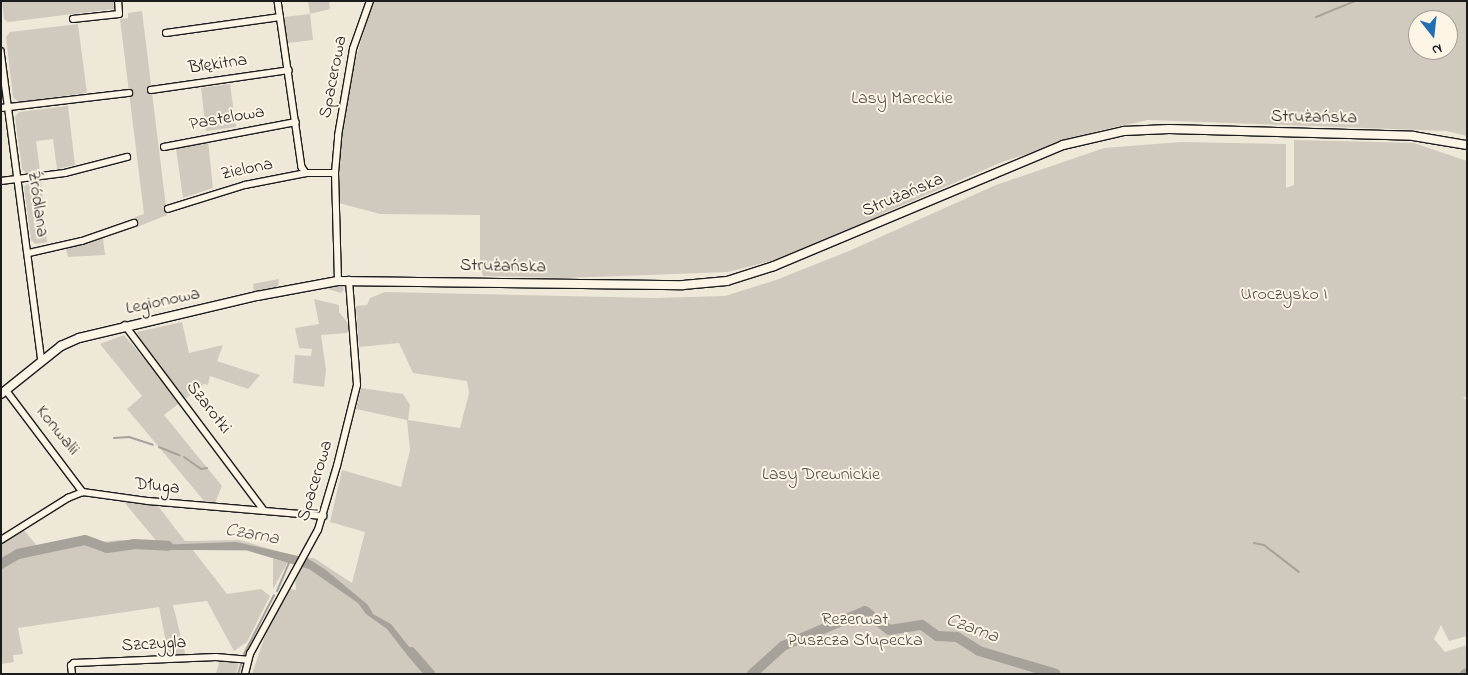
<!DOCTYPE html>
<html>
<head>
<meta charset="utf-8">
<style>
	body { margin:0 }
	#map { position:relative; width:1468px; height:675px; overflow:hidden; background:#eee8d9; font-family:"Indie Flower",sans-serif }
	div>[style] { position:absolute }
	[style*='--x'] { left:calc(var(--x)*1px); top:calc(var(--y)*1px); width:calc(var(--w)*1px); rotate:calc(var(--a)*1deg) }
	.green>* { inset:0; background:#cfcabd }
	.water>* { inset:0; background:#a7a299 }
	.stream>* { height:2px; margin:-1px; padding:0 1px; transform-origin:1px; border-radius:1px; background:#a7a299 }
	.river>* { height:10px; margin:-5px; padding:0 5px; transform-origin:5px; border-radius:5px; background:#a7a299 }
	.roads { filter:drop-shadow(1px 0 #1c1c1c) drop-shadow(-1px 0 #1c1c1c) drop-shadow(0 1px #1c1c1c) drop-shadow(0 -1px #1c1c1c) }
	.minor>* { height:5.5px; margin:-2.75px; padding:0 2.75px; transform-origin:2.75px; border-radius:2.75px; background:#fcf5e5 }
	.secondary>* { height:8px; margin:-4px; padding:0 4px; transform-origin:4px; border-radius:4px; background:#fcf5e5 }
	span { translate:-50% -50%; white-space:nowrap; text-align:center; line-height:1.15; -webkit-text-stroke:4px #fcf5e5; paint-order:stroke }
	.street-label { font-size:18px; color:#1c1c1c }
	.park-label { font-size:18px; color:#52504c }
	.water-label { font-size:19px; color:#5b5854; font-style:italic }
	.frame { position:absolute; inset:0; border:2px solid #1c1c1c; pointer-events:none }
	.north { position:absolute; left:1408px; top:10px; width:50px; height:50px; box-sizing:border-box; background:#fcf5e5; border:1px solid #a29e95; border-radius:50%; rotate:164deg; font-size:14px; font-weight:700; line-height:20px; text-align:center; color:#1c1c1c }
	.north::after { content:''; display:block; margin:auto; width:18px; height:22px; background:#1f6fb2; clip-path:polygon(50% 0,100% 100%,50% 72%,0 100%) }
</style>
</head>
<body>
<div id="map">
	<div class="green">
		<i style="clip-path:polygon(2px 1px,116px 1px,117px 6px,114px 9px,8px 22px,4px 19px)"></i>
		<i style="clip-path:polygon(308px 1px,329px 1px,330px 9px,310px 14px,313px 40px,288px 43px,284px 17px,310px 14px)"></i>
		<i style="clip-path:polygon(evenodd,373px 1px,1467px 1px,1467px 136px,1447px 131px,1148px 120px,1097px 131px,1002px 162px,885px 213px,867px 227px,771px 261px,728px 272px,565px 278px,483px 276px,480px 267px,480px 215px,380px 214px,339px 203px,339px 150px,352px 72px,373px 1px,1418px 20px,1448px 20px,1448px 50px,1418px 50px,1418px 20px)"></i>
		<i style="clip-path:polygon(142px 11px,167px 215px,137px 227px,135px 217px,144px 214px,120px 19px,128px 18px,128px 13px)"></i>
		<i style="clip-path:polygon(78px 24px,87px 93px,18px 102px,13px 97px,6px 37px,10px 32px)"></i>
		<i style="clip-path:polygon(230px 84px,236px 127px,206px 131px,201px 88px)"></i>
		<i style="clip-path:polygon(68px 106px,75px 165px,57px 169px,53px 139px,36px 141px,40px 171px,26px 173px,22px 169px,15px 117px,19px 112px)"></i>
		<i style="clip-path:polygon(1294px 140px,1414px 143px,1467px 161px,1467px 397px,1463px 397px,1467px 401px,1467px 636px,1449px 641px,1441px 625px,1434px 639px,1445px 652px,1467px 645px,1467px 674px,252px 674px,266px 633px,290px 589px,296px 590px,295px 576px,307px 558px,314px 558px,352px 583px,365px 532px,330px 522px,342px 470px,401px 487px,410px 450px,407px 420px,356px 409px,361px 388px,403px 394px,410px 405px,408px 420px,460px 428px,469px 393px,467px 381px,413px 373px,399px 343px,359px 347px,356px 306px,367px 305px,370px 298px,385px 292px,655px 298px,725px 296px,776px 280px,849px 251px,996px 185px,1104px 148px,1181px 142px,1286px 144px,1286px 188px,1294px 185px)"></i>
		<i style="clip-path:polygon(208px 141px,213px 188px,183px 198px,176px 149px)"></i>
		<i style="clip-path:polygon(41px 181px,47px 242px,36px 244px,31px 240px,24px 187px,28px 183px)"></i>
		<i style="clip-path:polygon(103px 238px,105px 255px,68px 257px,66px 249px)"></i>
		<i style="clip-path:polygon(279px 279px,278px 286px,272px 289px,254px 293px,253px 284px)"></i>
		<i style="clip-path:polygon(340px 284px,344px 289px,341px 293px,321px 287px)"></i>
		<i style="clip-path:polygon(314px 299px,339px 305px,339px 312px,347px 322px,349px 329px,347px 333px,321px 335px,326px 370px,324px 387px,293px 383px,295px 355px,311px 356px,312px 349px,299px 348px,295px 328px,319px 324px)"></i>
		<i style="clip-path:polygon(182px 322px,189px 353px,223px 345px,217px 361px,260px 375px,248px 389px,210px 376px,208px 385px,204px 384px,185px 399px,136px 337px,137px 332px)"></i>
		<i style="clip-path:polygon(124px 335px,181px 402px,164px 415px,222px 486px,215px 503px,205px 502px,127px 409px,142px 396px,100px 344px)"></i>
		<i style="clip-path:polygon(124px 502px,158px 506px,185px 541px,239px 540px,292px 555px,273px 589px,273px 558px,248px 551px,193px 550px,227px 594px,261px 589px,270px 596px,247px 642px,234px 651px,207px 601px,173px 605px,186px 657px,169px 657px,159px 607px,18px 628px,23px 654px,13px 655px,14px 662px,1px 664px,1px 543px,23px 529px,38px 547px,90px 538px,101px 542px,120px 540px,158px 543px)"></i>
		<i style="clip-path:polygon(220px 659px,239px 662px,236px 674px,216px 674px)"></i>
	</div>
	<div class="water">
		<i style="clip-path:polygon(236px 542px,307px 558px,326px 570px,368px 605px,373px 614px,391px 624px,421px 662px,417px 663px,404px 651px,387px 629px,366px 614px,358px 603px,309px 569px,246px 550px,157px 550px,155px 545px)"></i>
	</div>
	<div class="stream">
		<i style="--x:1316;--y:17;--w:42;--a:-22.3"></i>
		<i style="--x:114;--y:438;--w:15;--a:-4"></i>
		<i style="--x:129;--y:437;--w:25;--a:18"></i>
		<i style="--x:159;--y:447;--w:22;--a:22"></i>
		<i style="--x:184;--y:457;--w:21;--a:35"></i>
		<i style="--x:201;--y:469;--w:6;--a:-9"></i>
		<i style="--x:1254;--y:543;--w:10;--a:11"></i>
		<i style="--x:1264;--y:545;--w:44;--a:37.6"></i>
		<i style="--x:277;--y:591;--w:33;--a:-67"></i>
		<i style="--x:244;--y:654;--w:66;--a:-63"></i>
		<i style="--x:238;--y:674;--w:10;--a:-73"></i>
	</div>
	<div class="river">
		<i style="--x:1;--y:564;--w:20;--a:-30"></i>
		<i style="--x:18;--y:554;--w:68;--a:-11.8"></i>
		<i style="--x:85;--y:540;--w:23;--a:20"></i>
		<i style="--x:107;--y:548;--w:27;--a:-8"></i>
		<i style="--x:134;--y:544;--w:34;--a:3"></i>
		<i style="--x:411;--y:652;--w:29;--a:49"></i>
		<i style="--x:752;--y:674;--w:42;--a:-42.1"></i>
		<i style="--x:783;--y:646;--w:89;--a:-23.1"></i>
		<i style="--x:865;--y:611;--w:31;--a:38"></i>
		<i style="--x:889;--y:630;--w:33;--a:-9"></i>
		<i style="--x:922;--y:625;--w:19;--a:36"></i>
		<i style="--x:937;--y:636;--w:20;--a:3"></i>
		<i style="--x:957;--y:637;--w:26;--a:32"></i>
		<i style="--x:979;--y:651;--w:80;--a:16.6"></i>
		<i style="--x:1465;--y:674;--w:2;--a:-27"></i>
	</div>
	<div class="roads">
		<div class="minor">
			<i style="--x:278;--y:1;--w:168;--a:81.8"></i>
			<i style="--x:302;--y:167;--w:7;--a:56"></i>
			<i style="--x:73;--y:19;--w:46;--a:-6.2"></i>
			<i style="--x:119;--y:14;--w:13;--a:-94"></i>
			<i style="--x:166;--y:33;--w:115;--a:-8"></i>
			<i style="--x:1;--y:51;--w:313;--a:82.5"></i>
			<i style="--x:151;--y:90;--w:139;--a:-8.2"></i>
			<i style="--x:1;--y:108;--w:129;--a:-6.7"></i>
			<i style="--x:164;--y:147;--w:134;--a:-10.7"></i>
			<i style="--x:1;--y:181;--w:64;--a:-7.1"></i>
			<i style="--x:65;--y:173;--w:64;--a:-14.5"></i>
			<i style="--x:168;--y:209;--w:81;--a:-17.3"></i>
			<i style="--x:245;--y:185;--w:62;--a:-11.1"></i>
			<i style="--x:306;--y:173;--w:29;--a:0"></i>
			<i style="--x:29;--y:253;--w:54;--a:-12.8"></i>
			<i style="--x:82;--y:241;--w:55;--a:-19.1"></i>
			<i style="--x:338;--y:281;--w:108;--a:-91.6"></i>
			<i style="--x:335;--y:173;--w:37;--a:-85"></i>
			<i style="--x:338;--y:136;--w:88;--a:-80.2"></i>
			<i style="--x:353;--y:49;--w:51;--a:-70.5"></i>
			<i style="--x:125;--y:325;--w:231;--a:53.1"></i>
			<i style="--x:6;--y:390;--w:128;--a:53"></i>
			<i style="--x:1;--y:540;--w:79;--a:-32.1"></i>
			<i style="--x:68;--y:498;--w:16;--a:-22"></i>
			<i style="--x:83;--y:492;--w:66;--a:7.9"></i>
			<i style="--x:148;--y:501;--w:176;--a:4.9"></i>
			<i style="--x:72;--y:674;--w:8;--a:-97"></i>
			<i style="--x:71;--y:666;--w:4;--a:-45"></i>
			<i style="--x:74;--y:663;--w:142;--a:-2.4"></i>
			<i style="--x:216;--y:657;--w:32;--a:5"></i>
			<i style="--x:245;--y:674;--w:21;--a:-76"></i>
			<i style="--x:250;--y:654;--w:141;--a:-61.3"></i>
			<i style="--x:318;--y:530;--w:67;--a:-73.5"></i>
			<i style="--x:337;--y:466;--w:83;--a:-76.1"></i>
			<i style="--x:357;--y:385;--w:105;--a:-94.4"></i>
		</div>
		<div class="secondary">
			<i style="--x:1;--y:394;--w:77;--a:-38.7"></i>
			<i style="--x:61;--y:346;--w:20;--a:-24"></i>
			<i style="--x:79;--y:338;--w:183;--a:-13.3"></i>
			<i style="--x:257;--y:296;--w:82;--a:-10.5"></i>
			<i style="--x:338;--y:281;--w:345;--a:0.7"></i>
			<i style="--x:683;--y:285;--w:44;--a:-5.2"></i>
			<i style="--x:727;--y:281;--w:49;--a:-17.7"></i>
			<i style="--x:774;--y:266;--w:313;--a:-22.7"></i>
			<i style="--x:1063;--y:145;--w:63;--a:-12.9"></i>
			<i style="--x:1124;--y:131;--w:45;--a:-2.5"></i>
			<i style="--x:1169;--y:129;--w:244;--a:1.6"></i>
			<i style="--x:1413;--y:136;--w:55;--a:9.5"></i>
		</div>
	</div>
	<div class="street-label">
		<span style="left:218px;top:65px;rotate:-8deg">Błękitna</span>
		<span style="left:334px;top:77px;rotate:-79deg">Spacerowa</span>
		<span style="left:1314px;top:118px;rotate:1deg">Strużańska</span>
		<span style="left:227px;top:119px;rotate:-10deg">Pastelowa</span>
		<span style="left:247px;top:170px;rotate:-12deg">Zielona</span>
		<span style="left:903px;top:196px;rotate:-23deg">Strużańska</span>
		<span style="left:37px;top:204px;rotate:82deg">Źródlana</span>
		<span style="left:503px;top:267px;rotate:1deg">Strużańska</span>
		<span style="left:163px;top:302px;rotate:-12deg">Legionowa</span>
		<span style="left:208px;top:408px;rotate:52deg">Szarotki</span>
		<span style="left:57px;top:431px;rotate:51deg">Konwalii</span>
		<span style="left:316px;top:481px;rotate:-73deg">Spacerowa</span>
		<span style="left:157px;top:487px;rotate:6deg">Długa</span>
		<span style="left:154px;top:645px;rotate:-3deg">Szczygla</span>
	</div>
	<div class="park-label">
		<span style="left:902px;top:99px">Lasy Mareckie</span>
		<span style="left:1284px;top:295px">Uroczysko I</span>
		<span style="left:821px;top:475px">Lasy Drewnickie</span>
		<span style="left:855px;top:631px">Rezerwat<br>Puszcza Słupecka</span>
	</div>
	<div class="water-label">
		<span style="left:252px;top:535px;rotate:10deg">Czarna</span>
		<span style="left:972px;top:629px;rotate:20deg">Czarna</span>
	</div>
	<div class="frame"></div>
	<div class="north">N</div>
</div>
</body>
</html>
